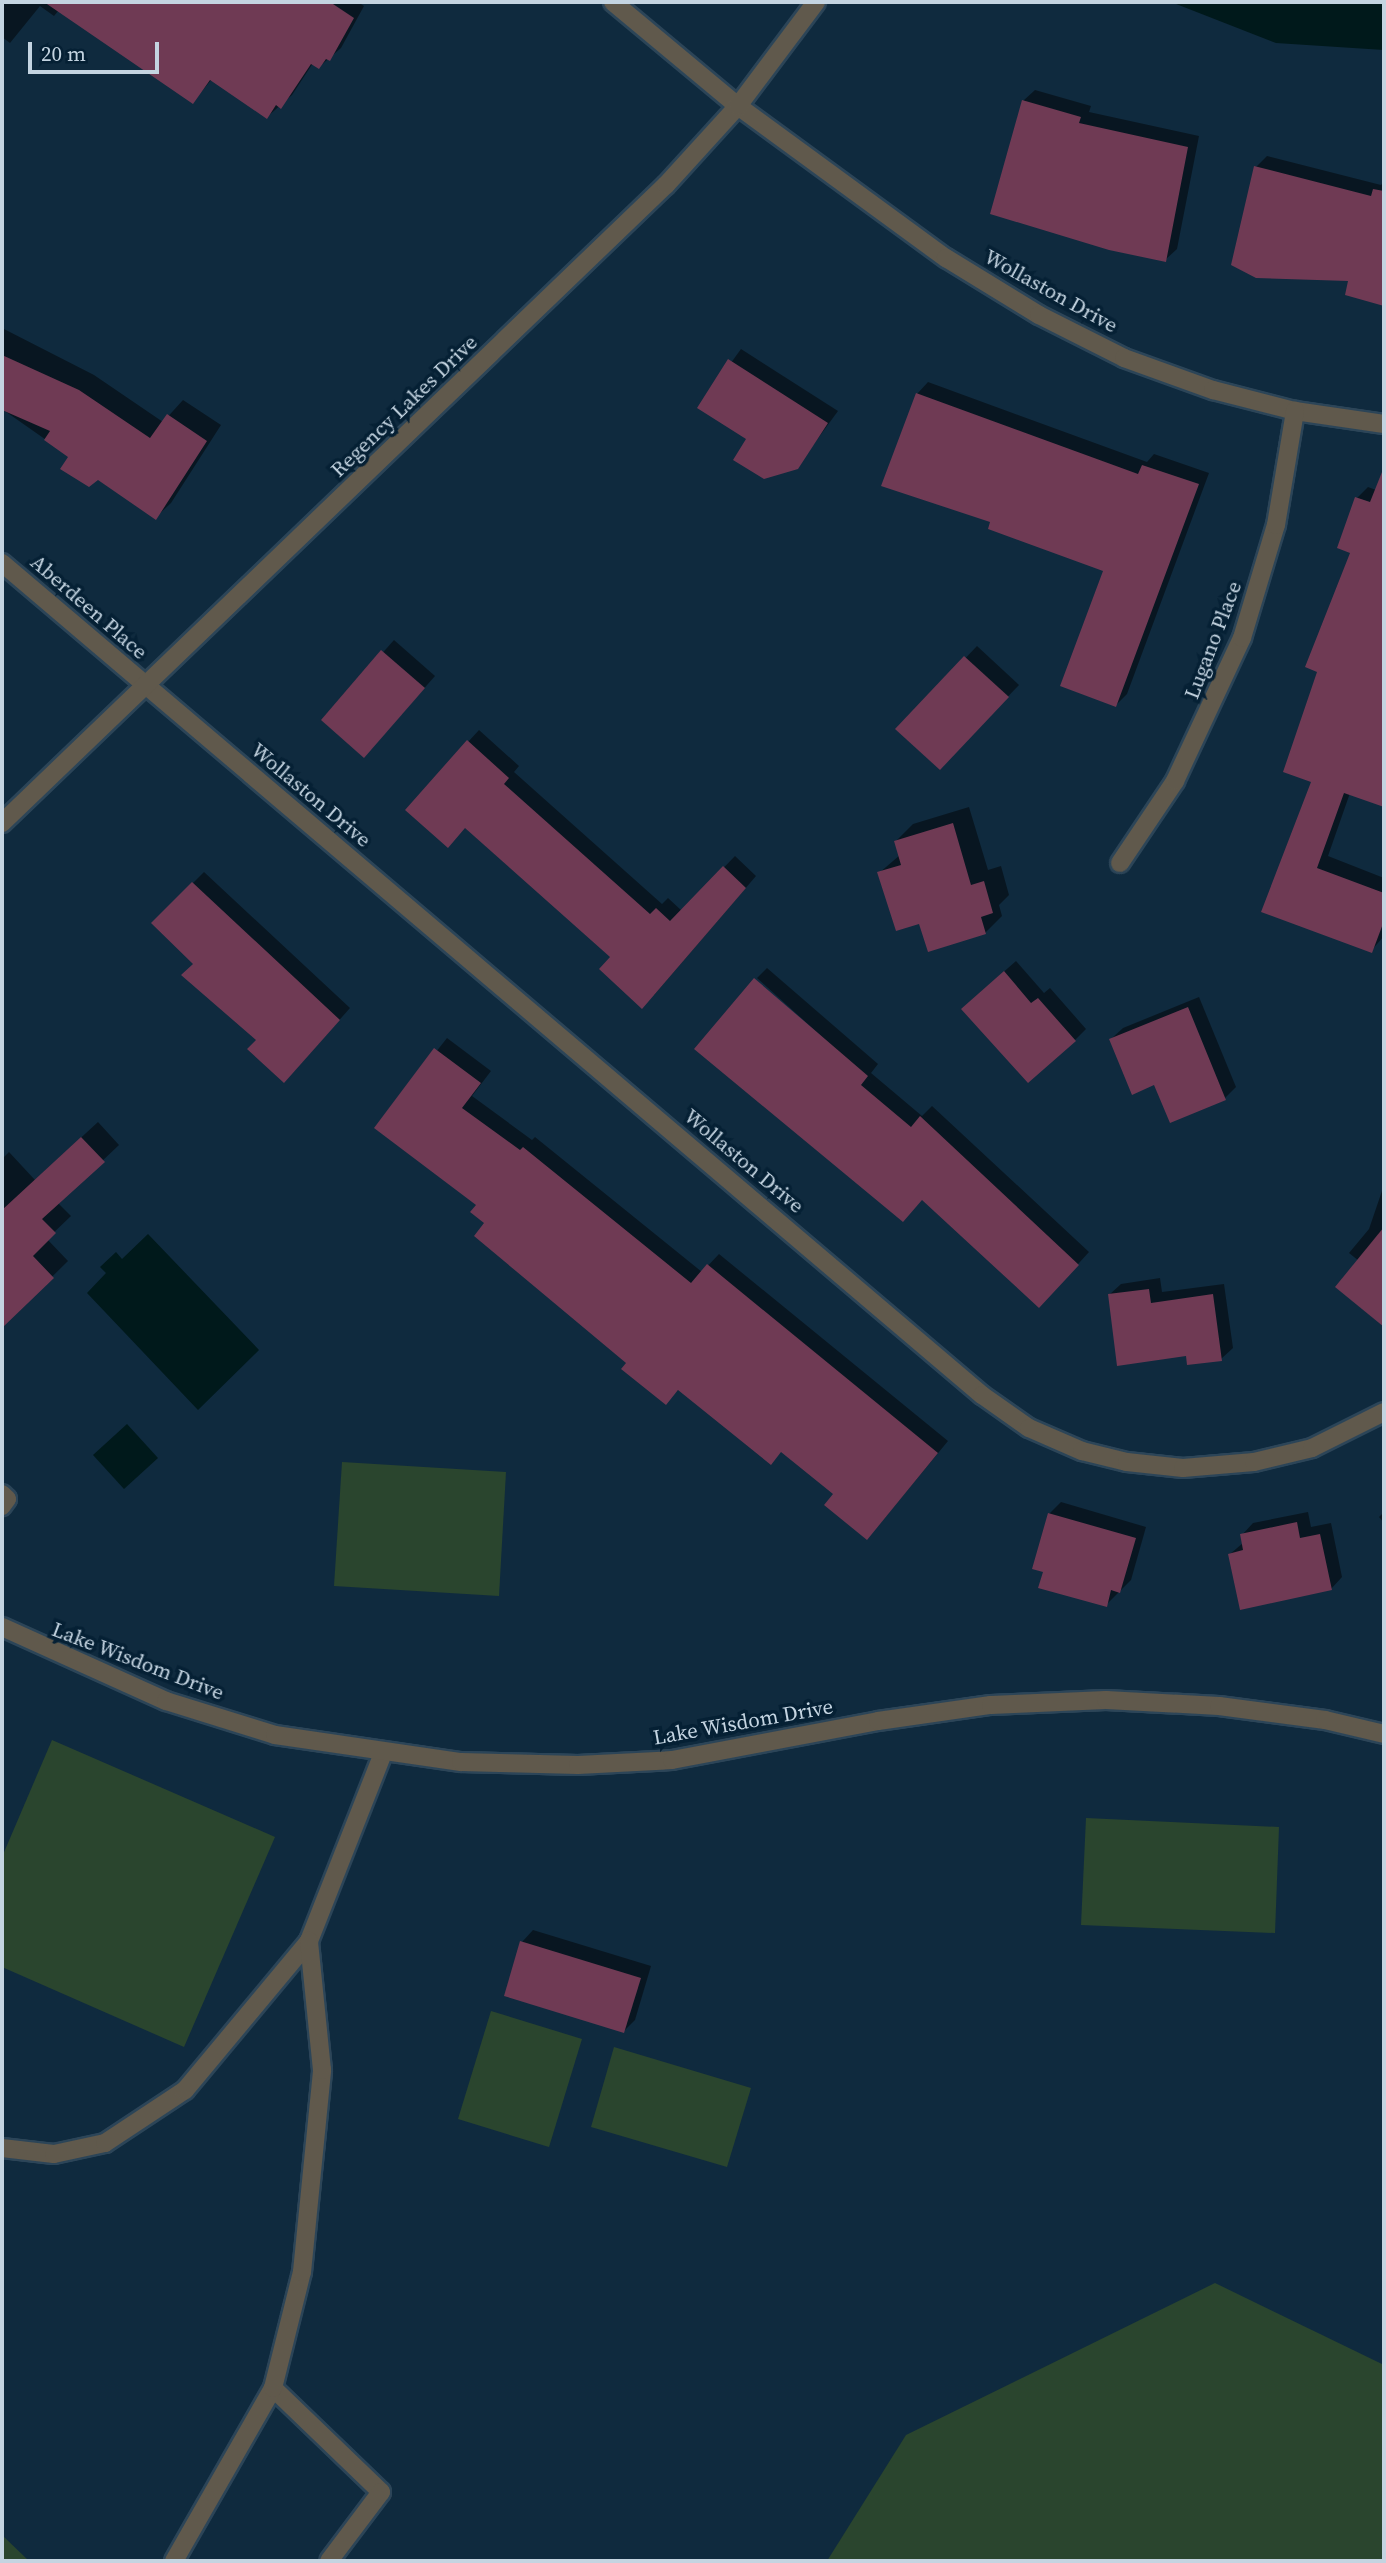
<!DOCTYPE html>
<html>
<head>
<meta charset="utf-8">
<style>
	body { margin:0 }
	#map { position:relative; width:1386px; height:2563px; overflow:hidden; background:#0f2a3e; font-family:"Source Serif 4",serif }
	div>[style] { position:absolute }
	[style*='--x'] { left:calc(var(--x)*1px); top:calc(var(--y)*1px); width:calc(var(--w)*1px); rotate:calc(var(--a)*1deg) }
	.green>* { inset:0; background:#2a452e }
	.water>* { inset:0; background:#00191b }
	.shadow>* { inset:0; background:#0007 }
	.building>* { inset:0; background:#6f3a54 }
	.roads { filter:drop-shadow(2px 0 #2c4558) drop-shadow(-2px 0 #2c4558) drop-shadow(0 2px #2c4558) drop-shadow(0 -2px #2c4558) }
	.service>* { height:18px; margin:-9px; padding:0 9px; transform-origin:9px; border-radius:9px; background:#60594c }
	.minor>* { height:18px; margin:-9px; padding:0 9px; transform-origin:9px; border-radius:9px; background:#60594c }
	span { translate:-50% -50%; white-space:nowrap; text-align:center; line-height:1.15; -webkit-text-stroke:7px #052034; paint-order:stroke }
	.street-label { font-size:21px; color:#c4d4e1 }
	.frame { position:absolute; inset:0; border:4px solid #c4d4e1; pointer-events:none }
	.scale { position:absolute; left:28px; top:42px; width:131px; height:32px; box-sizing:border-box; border:4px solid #c4d4e1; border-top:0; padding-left:9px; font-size:21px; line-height:24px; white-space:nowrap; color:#c4d4e1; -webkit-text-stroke:5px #052034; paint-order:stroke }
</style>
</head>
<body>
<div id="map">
	<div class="green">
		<i style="clip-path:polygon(342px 1462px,506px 1472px,499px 1596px,334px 1586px)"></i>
		<i style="clip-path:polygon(52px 1740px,275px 1837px,184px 2047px,2px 1967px,2px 1857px)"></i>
		<i style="clip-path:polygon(1086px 1818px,1279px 1827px,1275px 1933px,1081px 1925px)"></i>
		<i style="clip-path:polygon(491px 2011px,582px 2039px,549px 2147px,458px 2119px)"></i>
		<i style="clip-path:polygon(614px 2047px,751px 2088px,727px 2167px,591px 2127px)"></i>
		<i style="clip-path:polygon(1215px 2283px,1384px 2365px,1384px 2561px,827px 2561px,906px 2435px)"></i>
		<i style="clip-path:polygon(2px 2535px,29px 2561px,2px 2561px)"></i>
	</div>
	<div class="water">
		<i style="clip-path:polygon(1171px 2px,1384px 2px,1384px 50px,1276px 43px)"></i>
		<i style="clip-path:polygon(148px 1234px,259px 1350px,198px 1410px,87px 1293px,106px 1273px,100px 1267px,116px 1252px,122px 1259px)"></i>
		<i style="clip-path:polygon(127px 1424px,158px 1458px,124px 1489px,93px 1455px)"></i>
	</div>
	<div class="shadow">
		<i style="clip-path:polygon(2px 2px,358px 2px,364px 6px,341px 48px,319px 67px,313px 63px,292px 95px,267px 117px,212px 79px,193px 102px,59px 10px,54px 16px,40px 6px,10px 43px,2px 37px)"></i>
		<i style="clip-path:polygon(1035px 90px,1091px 106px,1089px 112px,1199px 136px,1177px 249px,1165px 260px,1023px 101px)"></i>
		<i style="clip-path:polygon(1267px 156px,1381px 185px,1384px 181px,1384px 303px,1347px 294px,1350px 280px,1256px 167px)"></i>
		<i style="clip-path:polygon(2px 328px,94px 375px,163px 422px,183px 400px,221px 425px,171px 503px,156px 517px,2px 409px)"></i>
		<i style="clip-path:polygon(741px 349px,838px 411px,797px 467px,699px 407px)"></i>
		<i style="clip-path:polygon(928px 382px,1147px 462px,1154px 454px,1209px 473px,1127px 694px,1116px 705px,1105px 570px,993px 521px,917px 394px)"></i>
		<i style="clip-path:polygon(1368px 487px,1384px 493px,1384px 641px,1372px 637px,1357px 677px,1384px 687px,1384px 805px,1350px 793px,1328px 856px,1384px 878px,1384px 936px,1371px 951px,1264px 911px,1313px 781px,1319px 671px,1352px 552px,1357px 498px)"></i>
		<i style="clip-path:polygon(394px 640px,435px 676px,375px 744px,323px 720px)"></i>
		<i style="clip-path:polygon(977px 646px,1019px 685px,940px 768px,898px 729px)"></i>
		<i style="clip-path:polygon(479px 730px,519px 766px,514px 772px,662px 904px,668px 898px,682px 911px,735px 856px,756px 876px,654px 995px,613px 957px,468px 742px)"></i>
		<i style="clip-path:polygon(969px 807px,988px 870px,1001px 866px,1009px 895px,999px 905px,1002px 916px,985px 933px,920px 921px,879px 873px,900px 855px,896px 841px,913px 824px)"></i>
		<i style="clip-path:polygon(204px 872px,350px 1008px,295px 1070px,258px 1040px,195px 963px,153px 923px)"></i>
		<i style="clip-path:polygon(1016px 961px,1044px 993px,1050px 988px,1086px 1029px,1075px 1040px,974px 998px)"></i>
		<i style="clip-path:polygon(767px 968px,878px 1064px,871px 1073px,922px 1116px,932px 1106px,1089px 1252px,1050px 1295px,754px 981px,873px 1083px,757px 978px)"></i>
		<i style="clip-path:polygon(1199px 997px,1236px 1087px,1225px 1098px,1155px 1083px,1111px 1039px,1123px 1028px)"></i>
		<i style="clip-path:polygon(447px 1038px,491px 1071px,472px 1096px,532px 1140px,535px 1137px,702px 1272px,719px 1254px,948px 1441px,878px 1526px,782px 1451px,679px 1389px,666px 1403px,487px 1223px,478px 1205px,376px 1128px)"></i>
		<i style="clip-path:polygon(98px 1122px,119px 1145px,58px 1203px,71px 1216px,47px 1239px,68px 1261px,2px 1326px,2px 1159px,9px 1152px,35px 1180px)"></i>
		<i style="clip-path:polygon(1384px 1185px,1384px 1316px,1380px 1321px,1359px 1261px,1349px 1253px,1369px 1229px)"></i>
		<i style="clip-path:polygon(1160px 1278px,1162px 1292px,1224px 1284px,1233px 1348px,1221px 1359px,1187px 1354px,1109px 1295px,1121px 1284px)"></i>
		<i style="clip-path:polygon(1061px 1502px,1146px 1527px,1131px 1580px,1106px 1605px,1049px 1514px)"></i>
		<i style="clip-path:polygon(1308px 1512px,1311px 1527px,1331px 1523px,1342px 1577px,1331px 1589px,1230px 1554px,1243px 1543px,1242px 1535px,1253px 1523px)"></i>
		<i style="clip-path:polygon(1384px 1512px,1384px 1523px,1379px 1517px)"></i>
		<i style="clip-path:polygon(533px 1930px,651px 1966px,635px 2020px,624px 2031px,522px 1942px)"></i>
	</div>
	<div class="building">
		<i style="clip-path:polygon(44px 2px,330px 2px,354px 18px,330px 61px,326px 59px,319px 69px,311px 64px,281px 109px,276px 105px,267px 119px,210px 80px,193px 104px)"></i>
		<i style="clip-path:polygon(1022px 100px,1081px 117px,1079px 123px,1188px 147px,1166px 262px,1109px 250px,990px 214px)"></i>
		<i style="clip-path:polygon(1254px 166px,1371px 196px,1373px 189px,1384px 191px,1384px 306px,1345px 295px,1348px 281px,1256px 278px,1231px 265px)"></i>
		<i style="clip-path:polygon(2px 355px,79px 390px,150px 438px,167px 414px,207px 441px,156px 520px,98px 480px,89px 487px,60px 469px,68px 457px,44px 440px,50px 431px,2px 410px)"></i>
		<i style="clip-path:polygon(728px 359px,828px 423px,798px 469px,764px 479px,733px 460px,746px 439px,697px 408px)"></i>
		<i style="clip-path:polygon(916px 393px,1138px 474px,1142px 465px,1199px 484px,1116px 707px,1060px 686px,1103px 571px,988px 529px,990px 522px,881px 486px)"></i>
		<i style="clip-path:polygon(1382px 472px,1384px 807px,1344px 793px,1317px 868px,1384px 893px,1384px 921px,1372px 953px,1261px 912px,1311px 782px,1283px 772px,1317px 672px,1305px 667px,1350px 553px,1337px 548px,1355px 497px,1370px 502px)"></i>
		<i style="clip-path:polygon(381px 650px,425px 688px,364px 758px,321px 720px)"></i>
		<i style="clip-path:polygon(964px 656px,1009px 697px,940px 770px,895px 729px)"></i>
		<i style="clip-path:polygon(467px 740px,509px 778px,504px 784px,650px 914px,656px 908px,670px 921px,723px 866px,746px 888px,642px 1009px,599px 969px,610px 957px,465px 828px,448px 848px,405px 810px)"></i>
		<i style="clip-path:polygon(953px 823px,971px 885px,984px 881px,993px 913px,981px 917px,986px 934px,928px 952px,919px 924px,896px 931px,877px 872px,901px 865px,894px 841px)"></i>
		<i style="clip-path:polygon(192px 882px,340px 1020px,284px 1083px,247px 1049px,256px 1040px,181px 975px,193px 964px,151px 923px)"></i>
		<i style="clip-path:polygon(1004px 971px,1031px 1003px,1038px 998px,1076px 1041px,1028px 1083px,961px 1009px)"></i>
		<i style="clip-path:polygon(754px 978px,868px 1076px,861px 1085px,911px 1127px,920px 1116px,1079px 1265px,1039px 1308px,922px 1200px,903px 1222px,694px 1049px)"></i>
		<i style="clip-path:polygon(1188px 1007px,1226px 1100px,1170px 1123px,1154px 1085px,1132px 1095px,1109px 1039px)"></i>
		<i style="clip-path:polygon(434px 1048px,481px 1083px,462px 1108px,520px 1150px,523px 1147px,691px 1283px,707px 1264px,938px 1453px,867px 1540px,824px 1505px,833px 1494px,781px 1452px,771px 1465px,678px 1390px,666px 1405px,621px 1369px,626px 1363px,474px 1236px,484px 1223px,470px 1212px,476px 1205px,374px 1128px)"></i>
		<i style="clip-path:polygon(81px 1137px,105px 1162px,42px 1219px,56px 1233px,33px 1256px,54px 1278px,2px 1328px,2px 1210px)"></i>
		<i style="clip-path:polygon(1384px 1227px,1384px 1327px,1335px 1287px)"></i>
		<i style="clip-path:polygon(1149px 1289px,1151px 1303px,1213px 1294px,1222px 1361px,1187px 1365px,1186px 1356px,1117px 1366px,1108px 1294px)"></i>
		<i style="clip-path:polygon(1048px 1513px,1136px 1538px,1120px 1593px,1111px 1590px,1107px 1607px,1038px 1588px,1043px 1572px,1032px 1569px)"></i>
		<i style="clip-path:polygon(1297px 1522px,1300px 1538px,1320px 1534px,1332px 1590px,1240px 1610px,1228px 1554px,1243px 1550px,1240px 1534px)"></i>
		<i style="clip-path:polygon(520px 1941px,641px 1978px,624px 2033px,504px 1996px)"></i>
	</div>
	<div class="roads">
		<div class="service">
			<i style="--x:2;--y:1494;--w:7;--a:45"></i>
			<i style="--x:7;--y:1499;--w:9;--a:126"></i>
			<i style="--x:2;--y:2148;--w:52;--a:6.6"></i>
			<i style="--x:54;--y:2154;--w:52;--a:-12.2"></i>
			<i style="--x:105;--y:2143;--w:96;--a:-33.5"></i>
			<i style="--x:185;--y:2090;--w:194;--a:-50.2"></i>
			<i style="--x:309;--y:1941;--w:202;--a:-68.5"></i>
			<i style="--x:273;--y:2388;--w:150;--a:43.9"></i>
			<i style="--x:381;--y:2492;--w:86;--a:127"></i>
			<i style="--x:174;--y:2561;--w:199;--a:-60.2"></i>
			<i style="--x:273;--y:2388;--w:120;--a:-76"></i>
			<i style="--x:302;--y:2272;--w:203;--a:-84.3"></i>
			<i style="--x:322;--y:2070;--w:130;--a:-95.8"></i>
		</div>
		<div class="minor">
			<i style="--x:613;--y:2;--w:163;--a:39.8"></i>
			<i style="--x:738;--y:106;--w:258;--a:36.2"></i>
			<i style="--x:946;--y:258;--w:109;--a:31.5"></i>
			<i style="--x:1039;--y:315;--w:95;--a:26.8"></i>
			<i style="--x:1124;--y:358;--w:95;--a:19.8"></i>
			<i style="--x:1213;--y:390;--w:85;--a:14.4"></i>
			<i style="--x:1295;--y:411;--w:90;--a:8.3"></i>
			<i style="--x:2;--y:563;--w:1286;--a:40.33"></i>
			<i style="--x:982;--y:1395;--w:57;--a:35.1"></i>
			<i style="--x:1029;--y:1428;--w:58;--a:23.5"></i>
			<i style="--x:1082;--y:1451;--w:46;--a:13.7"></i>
			<i style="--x:1127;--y:1462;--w:56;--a:6.1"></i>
			<i style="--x:1183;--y:1468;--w:71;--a:-4.8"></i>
			<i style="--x:1254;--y:1462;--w:60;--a:-13.6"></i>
			<i style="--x:1312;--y:1448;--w:80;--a:-26.6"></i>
			<i style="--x:2;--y:823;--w:921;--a:-43.86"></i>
			<i style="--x:666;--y:185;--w:107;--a:-47.7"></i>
			<i style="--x:738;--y:106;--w:130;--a:-53.1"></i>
			<i style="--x:1120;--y:863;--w:99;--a:-56.1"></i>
			<i style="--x:1175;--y:781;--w:158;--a:-64.9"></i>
			<i style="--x:1242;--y:638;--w:118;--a:-73.3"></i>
			<i style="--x:1276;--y:525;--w:116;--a:-80.5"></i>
			<i style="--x:2;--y:1627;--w:180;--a:24.3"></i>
			<i style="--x:166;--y:1701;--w:114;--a:17.3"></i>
			<i style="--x:275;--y:1735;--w:188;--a:8.3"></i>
			<i style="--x:461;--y:1762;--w:117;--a:1.5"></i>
			<i style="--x:578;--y:1765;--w:94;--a:-3"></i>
			<i style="--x:672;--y:1760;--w:210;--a:-10.7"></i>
			<i style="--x:878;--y:1721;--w:114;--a:-8.1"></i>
			<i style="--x:991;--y:1705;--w:115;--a:-2.5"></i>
			<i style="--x:1106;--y:1700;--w:113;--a:3"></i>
			<i style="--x:1219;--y:1706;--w:107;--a:7.5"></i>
			<i style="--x:1325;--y:1720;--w:61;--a:13.3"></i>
		</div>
	</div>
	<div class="street-label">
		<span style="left:1051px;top:291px;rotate:29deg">Wollaston Drive</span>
		<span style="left:404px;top:406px;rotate:-44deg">Regency Lakes Drive</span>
		<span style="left:89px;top:607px;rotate:41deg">Aberdeen Place</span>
		<span style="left:1213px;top:640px;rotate:-69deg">Lugano Place</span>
		<span style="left:311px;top:795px;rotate:40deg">Wollaston Drive</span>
		<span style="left:744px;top:1161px;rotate:40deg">Wollaston Drive</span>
		<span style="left:138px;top:1661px;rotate:21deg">Lake Wisdom Drive</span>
		<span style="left:743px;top:1722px;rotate:-10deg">Lake Wisdom Drive</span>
	</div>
	<div class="frame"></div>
	<div class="scale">20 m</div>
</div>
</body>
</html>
